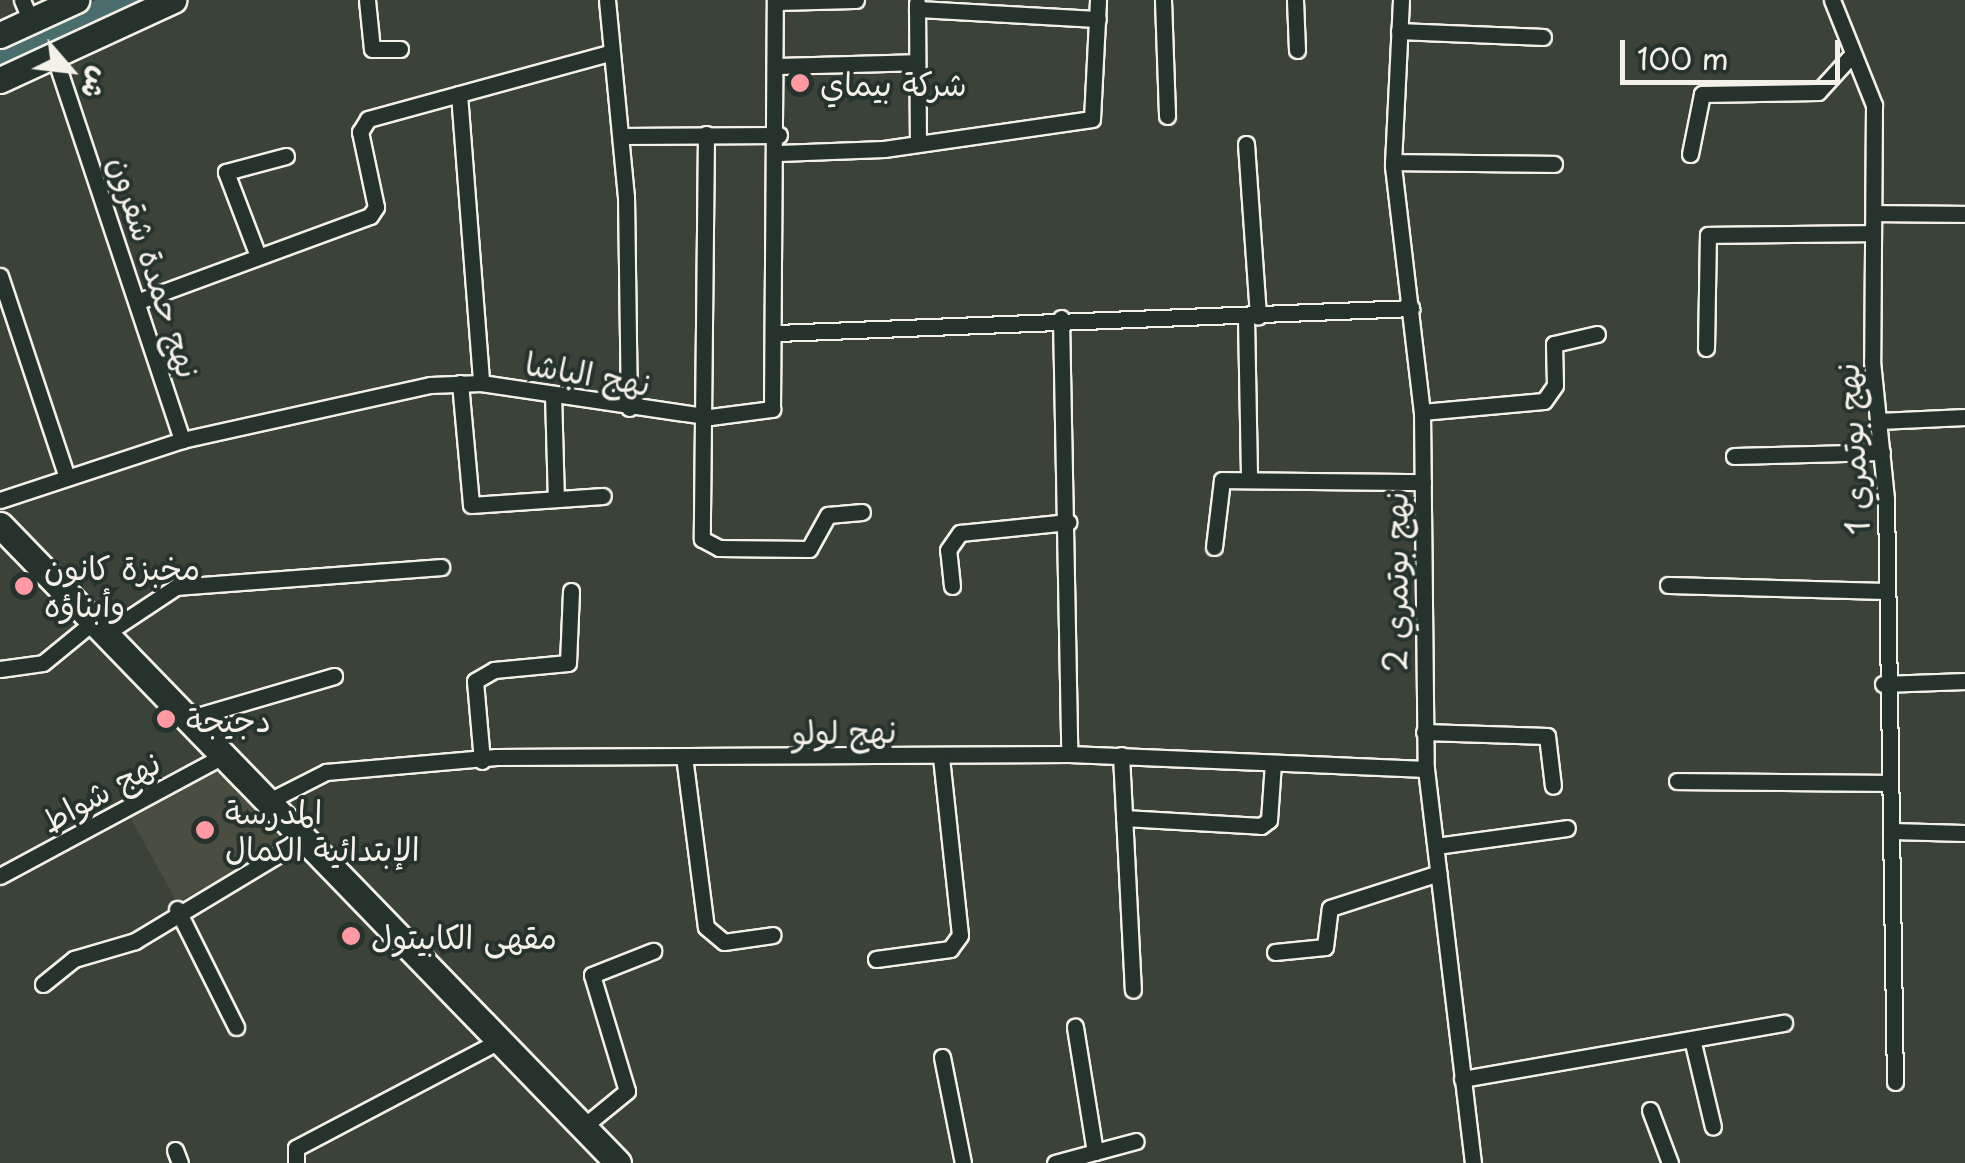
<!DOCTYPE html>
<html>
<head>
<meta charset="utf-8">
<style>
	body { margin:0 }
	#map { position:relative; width:1965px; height:1163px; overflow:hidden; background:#3b4339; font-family:"Playpen Sans","Playpen Sans Arabic",sans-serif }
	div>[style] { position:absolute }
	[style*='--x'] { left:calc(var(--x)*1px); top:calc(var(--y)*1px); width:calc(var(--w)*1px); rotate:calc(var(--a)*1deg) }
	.built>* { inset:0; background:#494e41 }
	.water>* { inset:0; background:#4a6e6e }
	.roads { filter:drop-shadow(2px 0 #f4f1e8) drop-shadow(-2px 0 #f4f1e8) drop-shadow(0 2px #f4f1e8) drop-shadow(0 -2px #f4f1e8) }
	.minor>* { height:15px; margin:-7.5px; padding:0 7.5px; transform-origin:7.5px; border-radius:7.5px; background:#26332d }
	.primary>* { height:25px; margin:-12.5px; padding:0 12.5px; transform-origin:12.5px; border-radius:12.5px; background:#26332d }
	.trunk>* { height:25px; margin:-12.5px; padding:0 12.5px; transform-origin:12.5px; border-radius:12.5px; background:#26332d }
	.dots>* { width:28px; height:28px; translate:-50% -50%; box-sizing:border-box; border:5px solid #26332d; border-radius:50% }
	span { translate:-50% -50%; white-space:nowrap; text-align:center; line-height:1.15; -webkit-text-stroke:8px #26332d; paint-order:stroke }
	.poi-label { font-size:32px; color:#f4f1e8 }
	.left { translate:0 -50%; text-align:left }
	.street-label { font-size:32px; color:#f4f1e8 }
	.north { position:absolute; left:20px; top:20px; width:100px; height:100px; -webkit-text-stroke:8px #26332d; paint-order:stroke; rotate:118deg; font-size:28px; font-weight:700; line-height:40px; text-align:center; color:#f4f1e8 }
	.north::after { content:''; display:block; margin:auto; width:35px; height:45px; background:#f4f1e8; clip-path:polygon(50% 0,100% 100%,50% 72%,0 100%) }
	.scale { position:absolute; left:1620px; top:40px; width:220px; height:45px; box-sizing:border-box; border:5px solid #f4f1e8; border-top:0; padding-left:12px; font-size:30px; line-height:35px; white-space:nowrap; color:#f4f1e8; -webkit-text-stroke:8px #26332d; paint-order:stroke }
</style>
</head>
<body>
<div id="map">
	<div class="built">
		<i style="clip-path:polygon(217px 770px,285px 843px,177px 902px,130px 817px)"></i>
	</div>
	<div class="water">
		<i style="clip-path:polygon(96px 0,152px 0,0 70px,0 44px)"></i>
	</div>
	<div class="roads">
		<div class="minor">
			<i style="--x:22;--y:0;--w:23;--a:67"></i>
			<i style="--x:367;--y:0;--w:49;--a:84.2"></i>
			<i style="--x:372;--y:49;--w:28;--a:0"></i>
			<i style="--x:607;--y:0;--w:197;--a:84.5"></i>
			<i style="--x:626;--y:196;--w:212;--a:89.2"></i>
			<i style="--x:1163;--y:0;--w:116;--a:88"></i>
			<i style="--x:1295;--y:0;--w:50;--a:87.7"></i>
			<i style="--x:1401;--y:0;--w:166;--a:92.8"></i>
			<i style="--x:1393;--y:166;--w:248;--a:83.3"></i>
			<i style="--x:1422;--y:412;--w:357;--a:89.4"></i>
			<i style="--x:1426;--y:769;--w:397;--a:83.2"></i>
			<i style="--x:1832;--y:0;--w:113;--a:68.2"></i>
			<i style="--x:1874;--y:105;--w:256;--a:90.4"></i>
			<i style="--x:1872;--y:361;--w:139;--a:84.2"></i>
			<i style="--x:1886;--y:499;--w:583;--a:89.12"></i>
			<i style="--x:775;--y:2;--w:81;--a:-1.4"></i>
			<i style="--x:917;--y:3;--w:136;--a:89.6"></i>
			<i style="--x:917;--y:9;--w:181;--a:3.2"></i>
			<i style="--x:1399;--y:31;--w:144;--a:2.4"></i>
			<i style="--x:54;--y:55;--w:406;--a:71.6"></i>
			<i style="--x:776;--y:66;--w:140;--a:-1.6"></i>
			<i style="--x:459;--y:94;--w:290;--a:85.6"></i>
			<i style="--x:706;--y:134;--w:405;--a:90.6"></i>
			<i style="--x:702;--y:539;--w:19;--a:28"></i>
			<i style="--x:719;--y:548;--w:90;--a:0.6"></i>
			<i style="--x:809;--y:549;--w:39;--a:-61"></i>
			<i style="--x:828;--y:515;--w:34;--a:-5"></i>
			<i style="--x:622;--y:136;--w:157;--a:-0.4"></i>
			<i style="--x:1246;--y:144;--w:173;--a:86"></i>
			<i style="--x:779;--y:153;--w:105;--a:-2.2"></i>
			<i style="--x:884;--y:149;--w:210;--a:-8.2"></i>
			<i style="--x:1092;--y:119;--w:119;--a:-87.1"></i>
			<i style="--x:1690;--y:154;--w:61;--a:-78.7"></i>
			<i style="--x:1702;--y:94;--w:116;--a:-1"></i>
			<i style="--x:1818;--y:92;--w:46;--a:-47.6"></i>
			<i style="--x:1393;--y:162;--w:161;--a:0.7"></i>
			<i style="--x:1874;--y:213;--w:91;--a:0.6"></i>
			<i style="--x:258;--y:256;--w:90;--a:-110.9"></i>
			<i style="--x:226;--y:172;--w:62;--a:-14.9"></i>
			<i style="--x:0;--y:276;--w:212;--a:71.6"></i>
			<i style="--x:139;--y:301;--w:246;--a:-20.2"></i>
			<i style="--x:370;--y:216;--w:11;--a:-56"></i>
			<i style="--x:376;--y:207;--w:77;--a:-102"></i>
			<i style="--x:360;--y:132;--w:15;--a:-58"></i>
			<i style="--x:368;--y:119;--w:250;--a:-15.3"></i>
			<i style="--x:1061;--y:318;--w:436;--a:88.9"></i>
			<i style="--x:1246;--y:318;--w:160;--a:88.9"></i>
			<i style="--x:777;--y:333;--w:635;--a:-2.25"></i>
			<i style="--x:1706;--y:348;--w:113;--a:-89"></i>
			<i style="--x:1708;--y:235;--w:165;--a:-0.7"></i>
			<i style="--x:460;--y:383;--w:122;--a:84.8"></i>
			<i style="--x:471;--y:505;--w:132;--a:-3.9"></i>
			<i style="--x:553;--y:394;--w:105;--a:88.4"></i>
			<i style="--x:1422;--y:412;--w:122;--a:-5.2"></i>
			<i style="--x:1544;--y:401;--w:19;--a:-55"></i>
			<i style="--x:1555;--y:385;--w:41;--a:-91.4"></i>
			<i style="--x:1554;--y:344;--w:44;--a:-13.1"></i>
			<i style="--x:1879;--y:421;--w:86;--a:-2.7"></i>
			<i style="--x:1734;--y:456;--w:148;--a:-1.5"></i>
			<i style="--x:0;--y:500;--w:192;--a:-18.2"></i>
			<i style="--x:182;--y:440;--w:254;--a:-12.5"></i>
			<i style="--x:430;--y:385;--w:51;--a:-2.2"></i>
			<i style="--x:481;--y:383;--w:232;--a:8.4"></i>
			<i style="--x:710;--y:417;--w:63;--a:-7.4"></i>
			<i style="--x:772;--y:409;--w:409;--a:-89.6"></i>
			<i style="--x:1214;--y:547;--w:67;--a:-83.2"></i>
			<i style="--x:1222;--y:480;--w:201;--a:0.6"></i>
			<i style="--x:1668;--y:585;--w:218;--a:1.6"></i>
			<i style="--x:952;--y:586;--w:36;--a:-96"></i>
			<i style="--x:948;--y:550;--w:21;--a:-55"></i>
			<i style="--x:960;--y:533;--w:109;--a:-5.8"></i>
			<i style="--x:111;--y:630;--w:78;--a:-33.5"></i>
			<i style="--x:176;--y:587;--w:266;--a:-4.3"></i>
			<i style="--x:0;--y:669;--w:43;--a:-7.9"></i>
			<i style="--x:43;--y:663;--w:71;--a:-39.3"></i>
			<i style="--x:1883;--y:684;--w:82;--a:-2.1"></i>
			<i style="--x:194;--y:717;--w:146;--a:-16.3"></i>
			<i style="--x:1424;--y:732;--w:123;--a:1.9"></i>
			<i style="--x:1547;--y:736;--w:50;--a:83.2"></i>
			<i style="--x:1121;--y:755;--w:235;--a:87.1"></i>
			<i style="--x:684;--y:756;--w:172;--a:82.7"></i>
			<i style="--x:706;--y:927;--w:23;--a:40"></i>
			<i style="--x:724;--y:942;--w:49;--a:-8.1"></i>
			<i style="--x:482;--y:761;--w:80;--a:-95"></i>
			<i style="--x:475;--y:681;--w:22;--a:-30"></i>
			<i style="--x:494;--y:670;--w:74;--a:-5.4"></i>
			<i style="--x:568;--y:663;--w:72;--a:-87.6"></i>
			<i style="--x:1677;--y:781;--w:210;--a:0.5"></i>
			<i style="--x:271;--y:800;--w:62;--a:-27"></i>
			<i style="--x:326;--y:772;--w:171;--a:-5"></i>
			<i style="--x:496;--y:757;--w:573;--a:-0.3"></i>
			<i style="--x:1069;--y:754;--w:357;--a:2.4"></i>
			<i style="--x:1124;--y:818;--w:137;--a:3.3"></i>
			<i style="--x:1261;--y:826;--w:10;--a:-37"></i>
			<i style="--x:1269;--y:820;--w:57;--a:-86"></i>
			<i style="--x:1891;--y:831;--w:74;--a:1.5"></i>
			<i style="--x:1436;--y:846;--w:132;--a:-7.8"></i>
			<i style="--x:0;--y:876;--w:258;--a:-28.3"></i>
			<i style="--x:177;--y:909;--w:132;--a:63.4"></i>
			<i style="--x:1275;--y:952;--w:50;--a:-5.7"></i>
			<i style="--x:1325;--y:947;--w:39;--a:-83"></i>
			<i style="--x:1330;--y:908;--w:114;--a:-17.8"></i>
			<i style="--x:876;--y:959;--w:75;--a:-7.7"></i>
			<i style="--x:950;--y:949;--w:17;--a:-54"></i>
			<i style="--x:960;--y:935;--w:180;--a:-96.1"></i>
			<i style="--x:43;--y:984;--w:40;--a:-39"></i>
			<i style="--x:74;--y:959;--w:64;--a:-16.4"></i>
			<i style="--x:135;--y:941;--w:200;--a:-31.1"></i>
			<i style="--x:1692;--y:1039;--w:90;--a:76.6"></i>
			<i style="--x:942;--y:1057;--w:108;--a:78.8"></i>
			<i style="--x:1462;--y:1079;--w:327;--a:-9.9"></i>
			<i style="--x:1650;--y:1110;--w:57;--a:69.3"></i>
			<i style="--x:583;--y:1127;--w:57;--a:-39.3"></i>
			<i style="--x:627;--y:1091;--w:121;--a:-106.8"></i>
			<i style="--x:592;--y:975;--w:66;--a:-21.5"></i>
			<i style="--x:175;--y:1150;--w:14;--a:69"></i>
			<i style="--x:1095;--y:1152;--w:42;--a:-15"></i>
			<i style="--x:296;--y:1163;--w:15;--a:-90"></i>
			<i style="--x:296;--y:1148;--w:232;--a:-27.8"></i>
			<i style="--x:1055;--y:1163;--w:41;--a:-15.4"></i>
			<i style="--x:1095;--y:1152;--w:127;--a:-99.1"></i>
		</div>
		<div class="primary">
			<i style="--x:0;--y:525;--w:888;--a:45.91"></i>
		</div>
		<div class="trunk">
			<i style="--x:0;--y:35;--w:84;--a:-24.7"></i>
			<i style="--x:0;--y:80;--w:191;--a:-24.8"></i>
		</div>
	</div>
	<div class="dots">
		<i style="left:800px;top:83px;background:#ff9aa2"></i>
		<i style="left:24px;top:586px;background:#ff9aa2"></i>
		<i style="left:166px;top:719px;background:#ff9aa2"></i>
		<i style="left:205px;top:830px;background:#ff9aa2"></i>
		<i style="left:351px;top:936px;background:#ff9aa2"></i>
	</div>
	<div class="poi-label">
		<span class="left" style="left:820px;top:83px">شركة بيماي</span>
		<span class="left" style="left:44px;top:586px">مخبزة كانون<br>وأبناؤه</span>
		<span class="left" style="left:186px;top:719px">دجيجة</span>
		<span class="left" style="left:225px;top:830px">المدرسة<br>الإبتدائية الكمال</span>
		<span class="left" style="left:371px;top:936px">مقهى الكابيتول</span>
	</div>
	<div class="street-label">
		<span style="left:155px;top:267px;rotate:72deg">نهج حمدة شقرون</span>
		<span style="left:588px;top:373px;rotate:10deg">نهج الباشا</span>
		<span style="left:1852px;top:449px;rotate:-94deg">نهج بوتمري 1</span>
		<span style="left:1395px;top:582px;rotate:-90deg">نهج بوتمري 2</span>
		<span style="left:844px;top:731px;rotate:-1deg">نهج لولو</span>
		<span style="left:100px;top:791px;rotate:-29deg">نهج شواط</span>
	</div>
	<div class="north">ش</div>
	<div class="scale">100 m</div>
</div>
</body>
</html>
